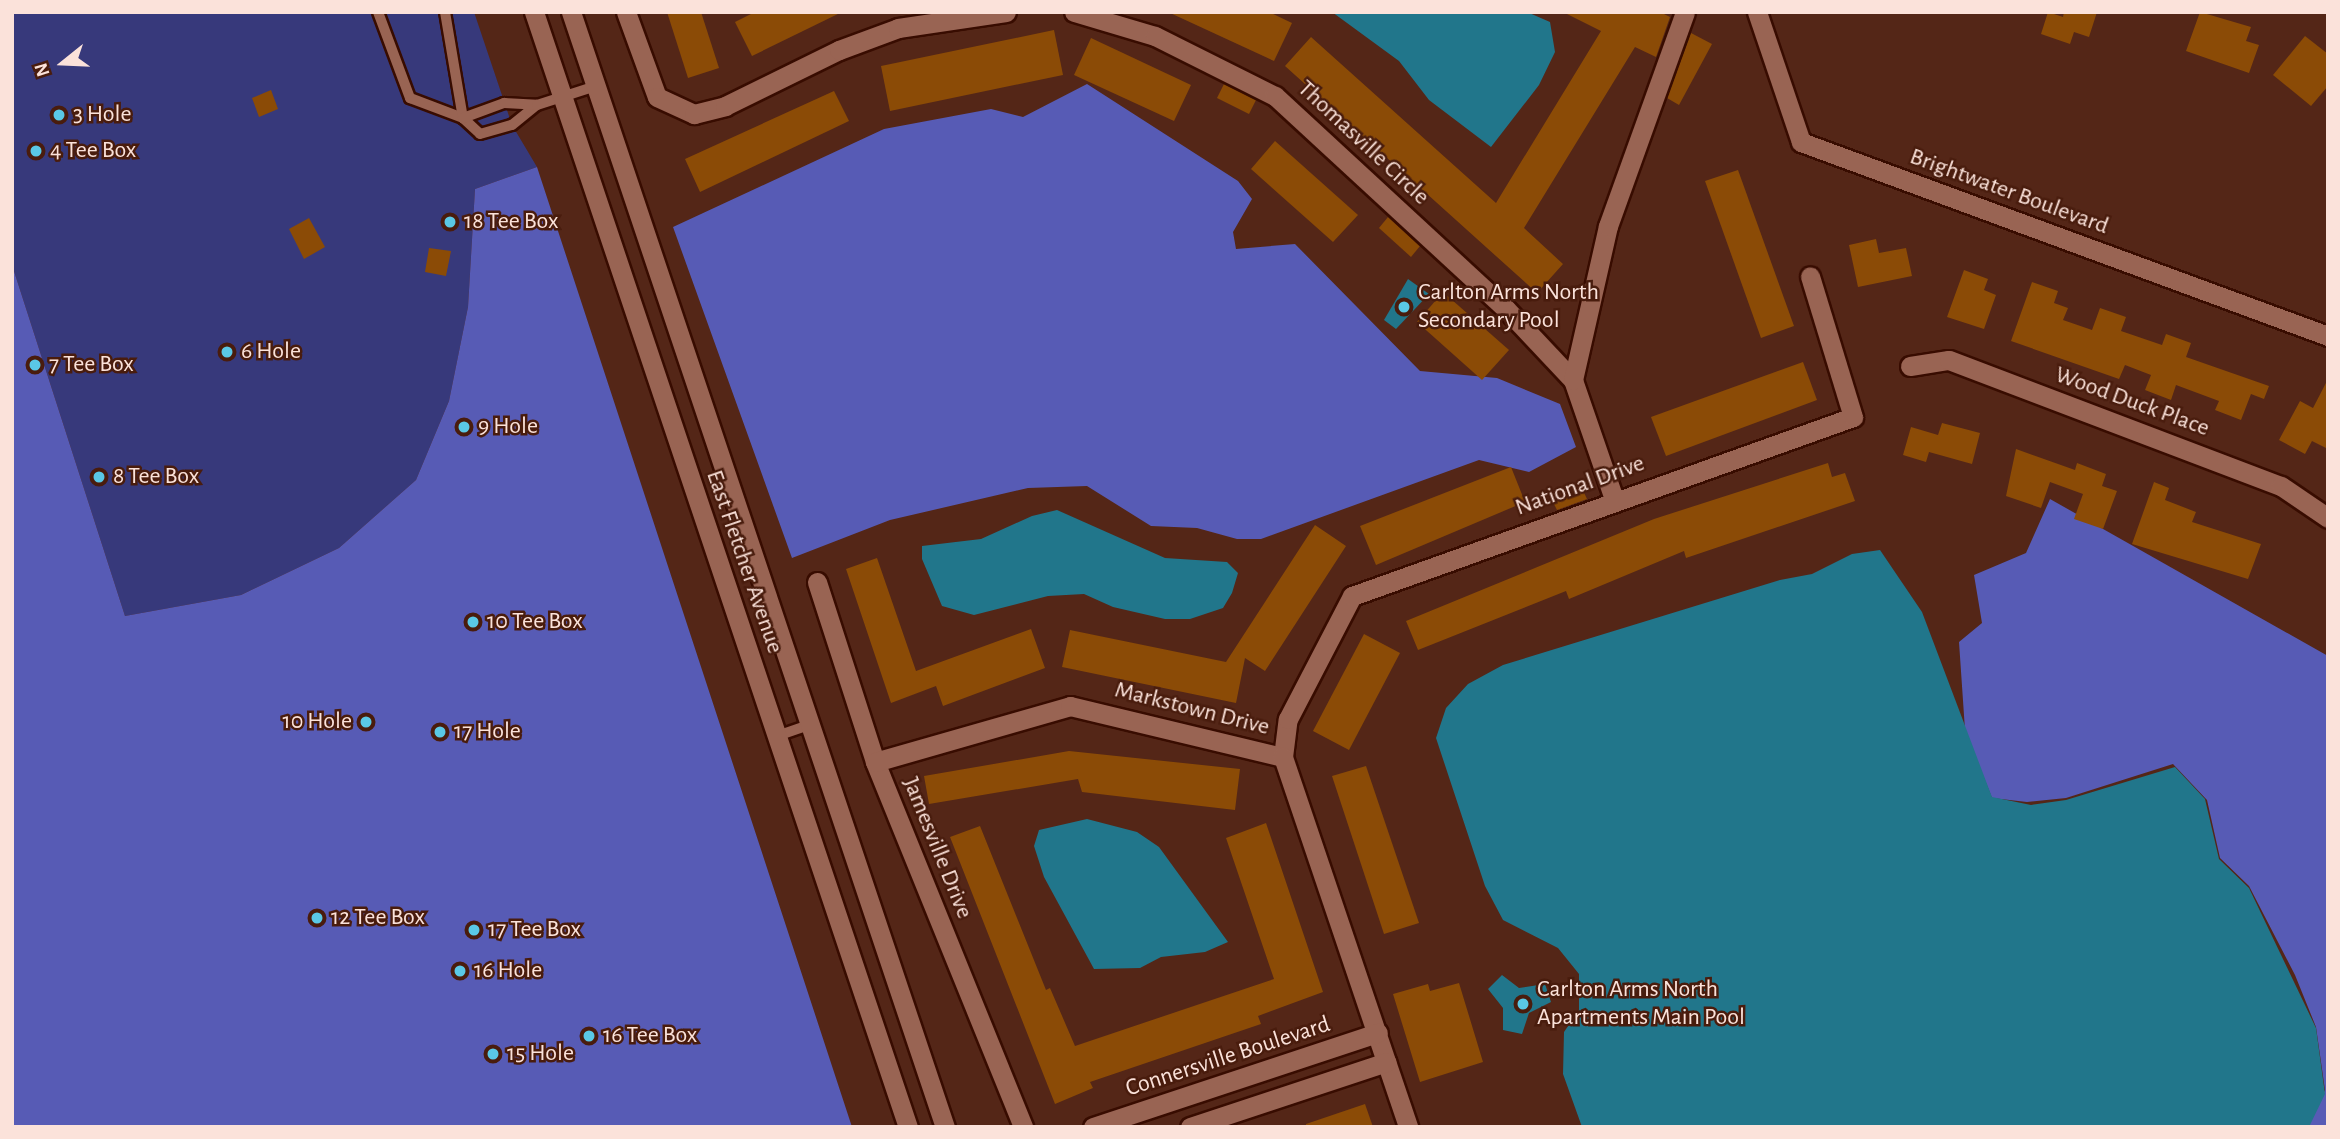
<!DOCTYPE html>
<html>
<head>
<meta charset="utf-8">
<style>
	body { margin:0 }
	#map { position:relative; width:2340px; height:1139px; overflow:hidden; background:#542617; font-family:"Alegreya Sans",sans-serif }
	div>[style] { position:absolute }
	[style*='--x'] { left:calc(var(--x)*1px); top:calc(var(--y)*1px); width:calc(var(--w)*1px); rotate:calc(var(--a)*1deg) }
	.green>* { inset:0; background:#37397b }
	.forest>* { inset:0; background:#575bb5 }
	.water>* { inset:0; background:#21768b }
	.building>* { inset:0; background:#8b4b06 }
	.roads { filter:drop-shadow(2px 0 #380c00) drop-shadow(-2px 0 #380c00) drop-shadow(0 2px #380c00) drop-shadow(0 -2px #380c00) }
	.service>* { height:10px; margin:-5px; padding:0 5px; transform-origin:5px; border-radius:5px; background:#996453 }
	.minor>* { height:19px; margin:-9.5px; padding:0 9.5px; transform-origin:9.5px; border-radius:9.5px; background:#996453 }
	.secondary>* { height:19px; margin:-9.5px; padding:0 9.5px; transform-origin:9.5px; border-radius:9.5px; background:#996453 }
	.dots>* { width:19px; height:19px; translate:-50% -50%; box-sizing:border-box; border:4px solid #491c0d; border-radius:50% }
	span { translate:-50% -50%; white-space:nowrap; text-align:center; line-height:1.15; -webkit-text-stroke:5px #491c0d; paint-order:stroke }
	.poi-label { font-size:24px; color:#fbe2da }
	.left { translate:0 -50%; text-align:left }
	.right { translate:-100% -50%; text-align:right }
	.street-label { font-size:24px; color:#fbe2da }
	.frame { position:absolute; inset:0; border:14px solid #fbe2da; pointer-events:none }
	.north { position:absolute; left:28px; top:28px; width:70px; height:70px; -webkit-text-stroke:5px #491c0d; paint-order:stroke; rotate:252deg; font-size:19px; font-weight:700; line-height:28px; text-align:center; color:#fbe2da }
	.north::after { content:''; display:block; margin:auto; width:24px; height:32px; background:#fbe2da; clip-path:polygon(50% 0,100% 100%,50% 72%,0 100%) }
</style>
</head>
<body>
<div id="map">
	<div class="green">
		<i style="clip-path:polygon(12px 12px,474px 12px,512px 125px,537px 167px,475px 189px,468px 307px,449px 401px,416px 480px,339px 548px,241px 595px,125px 616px,12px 265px)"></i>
	</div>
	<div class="forest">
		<i style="clip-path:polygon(1087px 84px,1238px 181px,1252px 199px,1233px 232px,1236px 249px,1295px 244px,1420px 371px,1497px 378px,1560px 404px,1576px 447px,1529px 472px,1479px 460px,1261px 539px,1237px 539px,1197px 528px,1151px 526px,1087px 486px,1028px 488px,890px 520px,792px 558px,673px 227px,884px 129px,991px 109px,1023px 117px)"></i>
		<i style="clip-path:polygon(537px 167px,852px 1127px,12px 1127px,12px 265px,125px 616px,241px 595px,339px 548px,416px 480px,449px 401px,468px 307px,475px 189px)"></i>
		<i style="clip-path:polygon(2050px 499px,2328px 656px,2328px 1127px,2308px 1127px,2325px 1090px,2316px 1027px,2295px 975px,2249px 886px,2220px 858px,2207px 800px,2173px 764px,2066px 798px,2027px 802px,1992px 798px,1965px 730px,1959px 642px,1982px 623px,1974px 575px,2026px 553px)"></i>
	</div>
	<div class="water">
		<i style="clip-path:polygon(1332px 12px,1527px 12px,1550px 22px,1555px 52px,1539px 85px,1491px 147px,1429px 100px,1399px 61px)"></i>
		<i style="clip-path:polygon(1408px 279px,1429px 294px,1396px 329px,1384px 320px)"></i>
		<i style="clip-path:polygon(1057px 510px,1165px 558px,1227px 562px,1238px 573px,1232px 593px,1223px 608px,1190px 619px,1165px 619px,1113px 607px,1084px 594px,1048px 596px,974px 615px,942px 606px,922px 559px,922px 546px,981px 539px,1032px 516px)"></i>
		<i style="clip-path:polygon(1880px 550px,1922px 612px,1992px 797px,2031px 805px,2066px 800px,2175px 767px,2205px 799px,2219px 859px,2249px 888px,2316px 1028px,2325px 1094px,2309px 1127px,1582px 1127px,1563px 1074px,1564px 1032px,1579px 1010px,1579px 974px,1558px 948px,1503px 920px,1485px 886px,1436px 738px,1446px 708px,1468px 684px,1503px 665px,1780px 580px,1812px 574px,1852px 554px)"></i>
		<i style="clip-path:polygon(1087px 819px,1137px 832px,1159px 847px,1228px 942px,1205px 952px,1161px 957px,1140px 968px,1094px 969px,1044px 877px,1034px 846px,1039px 830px)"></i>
		<i style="clip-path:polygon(1502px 975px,1519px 988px,1545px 984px,1551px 1002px,1529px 1013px,1522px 1034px,1503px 1030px,1503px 1008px,1488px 989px)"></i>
	</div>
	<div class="building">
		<i style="clip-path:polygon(667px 12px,701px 12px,719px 68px,688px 78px)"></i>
		<i style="clip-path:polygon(755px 12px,842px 12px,752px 56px,735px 22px)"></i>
		<i style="clip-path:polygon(1168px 12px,1269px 12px,1292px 23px,1274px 61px)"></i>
		<i style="clip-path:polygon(1563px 12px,1660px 12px,1670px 17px,1656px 57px,1635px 47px,1524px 228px,1563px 264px,1537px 293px,1285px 66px,1311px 37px,1496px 203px,1601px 31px)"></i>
		<i style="clip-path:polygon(2048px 12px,2063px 17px,2064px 12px,2097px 12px,2089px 37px,2074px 32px,2070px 44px,2041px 34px)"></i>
		<i style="clip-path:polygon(2200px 12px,2251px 27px,2246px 41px,2259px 45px,2249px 73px,2186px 51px)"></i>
		<i style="clip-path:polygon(1054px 30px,1063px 75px,890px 111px,881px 66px)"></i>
		<i style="clip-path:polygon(1691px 33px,1712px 44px,1679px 105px,1667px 98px)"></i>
		<i style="clip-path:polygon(2305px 36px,2328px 54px,2328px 86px,2311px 106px,2273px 75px)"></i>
		<i style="clip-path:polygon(1091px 38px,1191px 85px,1174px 121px,1074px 75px)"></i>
		<i style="clip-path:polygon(1224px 84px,1256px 100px,1249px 114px,1217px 98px)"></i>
		<i style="clip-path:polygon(271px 90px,278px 109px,259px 117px,252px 98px)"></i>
		<i style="clip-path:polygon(834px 91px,849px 121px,700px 192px,685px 159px)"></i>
		<i style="clip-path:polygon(1275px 141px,1358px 215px,1333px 242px,1251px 169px)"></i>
		<i style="clip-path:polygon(1738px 170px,1794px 326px,1761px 338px,1705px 181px)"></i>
		<i style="clip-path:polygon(1388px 217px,1420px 246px,1411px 257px,1379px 228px)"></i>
		<i style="clip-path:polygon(309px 218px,325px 247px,304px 259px,289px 229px)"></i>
		<i style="clip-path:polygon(1876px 239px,1879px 253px,1906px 248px,1912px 276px,1858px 287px,1849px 245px)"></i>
		<i style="clip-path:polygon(429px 248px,451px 251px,446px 276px,425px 272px)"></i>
		<i style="clip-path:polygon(1964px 270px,1988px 279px,1984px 290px,1996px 295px,1984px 329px,1947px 317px)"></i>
		<i style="clip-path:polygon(2032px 282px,2058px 291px,2054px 303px,2068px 308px,2063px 320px,2092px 330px,2100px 308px,2126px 317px,2121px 331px,2162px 345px,2166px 334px,2191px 343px,2186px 357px,2269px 386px,2264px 399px,2251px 394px,2241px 420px,2215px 410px,2219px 401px,2176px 385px,2171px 400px,2145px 390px,2151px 375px,2125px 365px,2119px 379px,2011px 341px)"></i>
		<i style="clip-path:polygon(1443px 292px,1509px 350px,1482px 380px,1417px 322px)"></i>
		<i style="clip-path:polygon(1803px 362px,1817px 400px,1666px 456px,1651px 417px)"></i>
		<i style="clip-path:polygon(2328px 379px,2328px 449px,2312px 441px,2305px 454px,2279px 440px,2300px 401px,2313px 408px)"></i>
		<i style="clip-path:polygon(1942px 423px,1980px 433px,1972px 464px,1929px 452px,1926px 462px,1903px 455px,1911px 427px,1938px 435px)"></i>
		<i style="clip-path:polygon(2016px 449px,2075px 470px,2077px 463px,2106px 474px,2102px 486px,2117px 491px,2103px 529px,2074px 519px,2083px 494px,2050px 482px,2041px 508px,2006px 496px)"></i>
		<i style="clip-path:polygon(1828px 463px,1832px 477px,1845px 473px,1855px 501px,1686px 558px,1684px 551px,1569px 599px,1566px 591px,1418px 650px,1406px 621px,1654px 519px)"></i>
		<i style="clip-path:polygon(1511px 467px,1525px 502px,1376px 565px,1360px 526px)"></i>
		<i style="clip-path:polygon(2154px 482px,2169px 488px,2165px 500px,2196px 512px,2192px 522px,2261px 544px,2248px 579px,2132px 544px)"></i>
		<i style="clip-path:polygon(1581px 486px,1587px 499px,1557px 510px,1552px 500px)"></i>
		<i style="clip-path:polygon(1315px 525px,1346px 546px,1265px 671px,1245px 658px,1236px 703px,1062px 667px,1070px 630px,1226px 662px)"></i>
		<i style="clip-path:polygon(877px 558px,916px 671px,1031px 629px,1045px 668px,943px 706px,936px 686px,891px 703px,846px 569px)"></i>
		<i style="clip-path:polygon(1364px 634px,1400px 653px,1349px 750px,1313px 731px)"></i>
		<i style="clip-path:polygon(1069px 751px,1240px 769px,1235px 810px,1082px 792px,1078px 779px,929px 804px,924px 776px)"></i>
		<i style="clip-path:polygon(1366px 766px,1419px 923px,1384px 934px,1332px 776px)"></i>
		<i style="clip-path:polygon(1266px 823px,1323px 992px,1258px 1016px,1261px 1024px,1090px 1082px,1093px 1088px,1055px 1104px,950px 837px,980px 826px,1046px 990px,1050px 988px,1075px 1046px,1274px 979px,1226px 838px)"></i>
		<i style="clip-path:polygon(1459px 983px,1483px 1062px,1420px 1082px,1393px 994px,1428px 984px,1430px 991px)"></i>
		<i style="clip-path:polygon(1365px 1104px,1373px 1127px,1306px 1127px,1306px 1124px)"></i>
	</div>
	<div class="roads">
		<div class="service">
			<i style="--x:378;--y:12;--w:92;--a:69.6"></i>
			<i style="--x:410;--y:98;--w:57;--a:20.7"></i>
			<i style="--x:463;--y:118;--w:23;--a:43"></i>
			<i style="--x:480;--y:134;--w:33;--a:-16"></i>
			<i style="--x:512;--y:125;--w:32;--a:-39"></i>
			<i style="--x:445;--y:12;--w:108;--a:80.4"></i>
			<i style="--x:463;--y:118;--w:44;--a:-20.1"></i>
			<i style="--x:504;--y:103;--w:33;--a:3"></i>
			<i style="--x:537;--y:105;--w:62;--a:-17.9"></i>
			<i style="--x:777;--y:736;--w:36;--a:-19"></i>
		</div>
		<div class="minor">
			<i style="--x:626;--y:12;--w:90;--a:70"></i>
			<i style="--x:657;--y:97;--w:41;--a:24.7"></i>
			<i style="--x:694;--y:114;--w:32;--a:-14"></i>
			<i style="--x:725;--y:106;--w:127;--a:-26.2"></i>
			<i style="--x:839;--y:50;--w:63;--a:-20.4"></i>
			<i style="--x:898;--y:28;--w:109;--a:-8.4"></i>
			<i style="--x:1074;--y:12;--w:84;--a:16.5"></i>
			<i style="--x:1155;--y:36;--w:134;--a:26.6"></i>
			<i style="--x:1275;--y:96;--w:314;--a:42.7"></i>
			<i style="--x:1506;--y:309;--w:98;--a:46.7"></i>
			<i style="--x:1573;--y:380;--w:126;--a:71"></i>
			<i style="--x:1757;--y:12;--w:137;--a:71.3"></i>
			<i style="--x:1801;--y:142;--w:562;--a:20.21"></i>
			<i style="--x:1910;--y:366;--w:39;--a:-9"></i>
			<i style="--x:1949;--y:360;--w:355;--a:20.8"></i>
			<i style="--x:2281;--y:486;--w:57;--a:34.2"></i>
			<i style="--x:1573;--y:380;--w:158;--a:-77.2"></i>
			<i style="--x:1608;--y:226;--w:227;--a:-70.2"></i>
			<i style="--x:817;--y:582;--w:189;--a:72.1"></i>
			<i style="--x:875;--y:762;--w:394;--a:67.9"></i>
			<i style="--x:1283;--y:757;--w:38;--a:-83"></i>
			<i style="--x:1288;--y:719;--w:139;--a:-62.5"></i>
			<i style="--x:1352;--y:596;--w:532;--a:-19.66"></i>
			<i style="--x:1853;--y:417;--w:147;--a:-107"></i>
			<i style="--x:875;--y:762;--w:203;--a:-16"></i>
			<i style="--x:1070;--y:706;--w:219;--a:13.5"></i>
			<i style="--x:1283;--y:757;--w:391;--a:71.3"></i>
			<i style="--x:1093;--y:1127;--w:300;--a:-18.3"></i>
			<i style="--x:1190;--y:1127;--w:207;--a:-18.3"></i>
		</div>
		<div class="secondary">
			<i style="--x:534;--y:12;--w:1176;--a:71.46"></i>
			<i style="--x:571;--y:12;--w:1176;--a:71.46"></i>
		</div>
	</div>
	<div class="dots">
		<i style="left:59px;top:115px;background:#5ac8e6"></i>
		<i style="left:36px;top:151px;background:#5ac8e6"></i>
		<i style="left:450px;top:222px;background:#5ac8e6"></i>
		<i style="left:1404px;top:307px;background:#5ac8e6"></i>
		<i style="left:227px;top:352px;background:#5ac8e6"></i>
		<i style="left:35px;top:365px;background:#5ac8e6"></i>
		<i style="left:464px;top:427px;background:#5ac8e6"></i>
		<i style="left:99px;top:477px;background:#5ac8e6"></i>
		<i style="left:473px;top:622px;background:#5ac8e6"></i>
		<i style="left:366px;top:722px;background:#5ac8e6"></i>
		<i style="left:440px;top:732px;background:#5ac8e6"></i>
		<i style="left:317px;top:918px;background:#5ac8e6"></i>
		<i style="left:474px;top:930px;background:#5ac8e6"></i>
		<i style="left:460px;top:971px;background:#5ac8e6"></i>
		<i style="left:1523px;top:1004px;background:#5ac8e6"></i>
		<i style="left:589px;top:1036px;background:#5ac8e6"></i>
		<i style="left:493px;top:1054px;background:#5ac8e6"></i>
	</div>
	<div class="poi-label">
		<span class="left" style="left:73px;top:115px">3 Hole</span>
		<span class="left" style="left:50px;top:151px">4 Tee Box</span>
		<span class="left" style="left:464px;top:222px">18 Tee Box</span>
		<span class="left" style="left:1418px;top:307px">Carlton Arms North<br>Secondary Pool</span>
		<span class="left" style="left:241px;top:352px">6 Hole</span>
		<span class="left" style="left:49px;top:365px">7 Tee Box</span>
		<span class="left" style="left:478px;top:427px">9 Hole</span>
		<span class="left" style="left:113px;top:477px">8 Tee Box</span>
		<span class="left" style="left:487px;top:622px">10 Tee Box</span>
		<span class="right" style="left:352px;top:722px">10 Hole</span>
		<span class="left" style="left:454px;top:732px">17 Hole</span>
		<span class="left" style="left:331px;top:918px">12 Tee Box</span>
		<span class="left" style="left:488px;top:930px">17 Tee Box</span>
		<span class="left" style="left:474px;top:971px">16 Hole</span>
		<span class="left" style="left:1537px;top:1004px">Carlton Arms North<br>Apartments Main Pool</span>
		<span class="left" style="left:603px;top:1036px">16 Tee Box</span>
		<span class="left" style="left:507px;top:1054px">15 Hole</span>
	</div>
	<div class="street-label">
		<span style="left:1363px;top:143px;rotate:43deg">Thomasville Circle</span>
		<span style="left:2009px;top:192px;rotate:20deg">Brightwater Boulevard</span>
		<span style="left:2132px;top:402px;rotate:20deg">Wood Duck Place</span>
		<span style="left:1580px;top:486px;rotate:-20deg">National Drive</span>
		<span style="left:744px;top:562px;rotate:71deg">East Fletcher Avenue</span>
		<span style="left:1192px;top:709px;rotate:14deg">Markstown Drive</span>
		<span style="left:937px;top:848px;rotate:68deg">Jamesville Drive</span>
		<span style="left:1228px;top:1057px;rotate:-18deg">Connersville Boulevard</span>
	</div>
	<div class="frame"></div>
	<div class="north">N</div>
</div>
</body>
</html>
